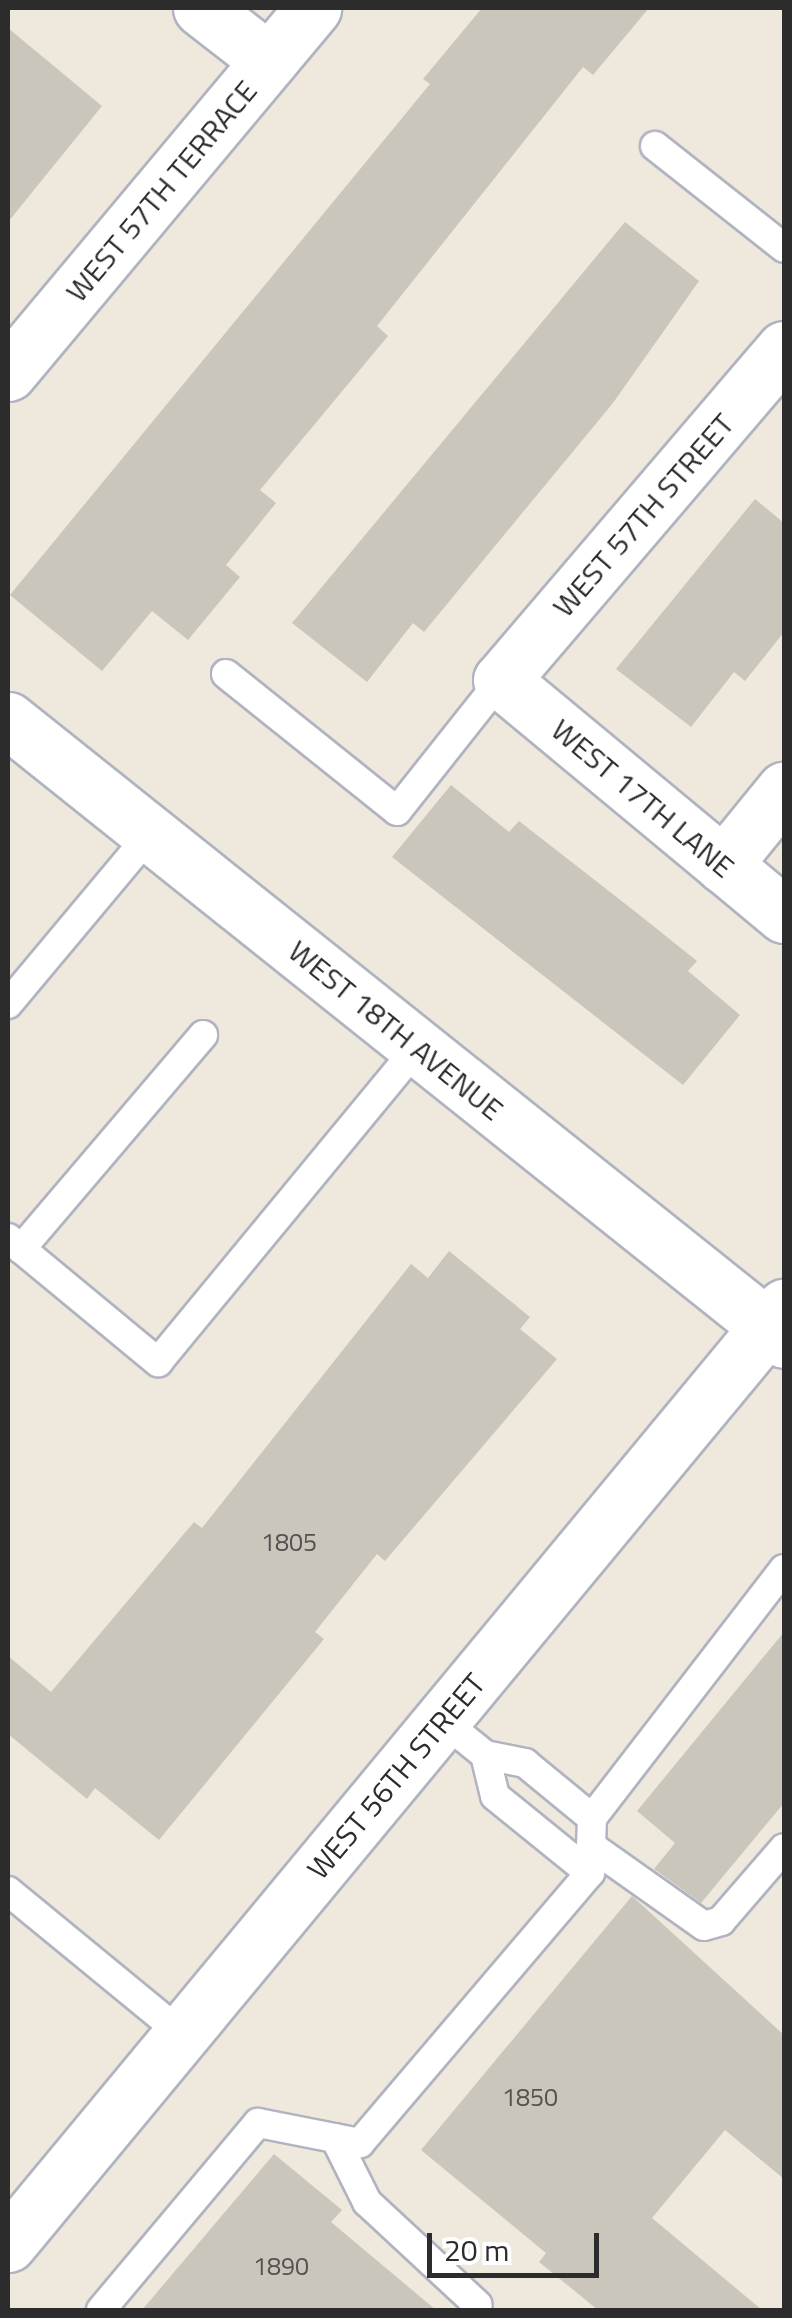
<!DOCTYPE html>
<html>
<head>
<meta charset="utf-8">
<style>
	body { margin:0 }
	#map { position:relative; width:792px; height:2318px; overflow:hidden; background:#efe8dd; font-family:"Titillium Web",sans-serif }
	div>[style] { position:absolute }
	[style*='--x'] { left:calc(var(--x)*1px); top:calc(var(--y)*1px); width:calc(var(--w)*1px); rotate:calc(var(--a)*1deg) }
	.building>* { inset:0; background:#cac6bb }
	.roads { filter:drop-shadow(2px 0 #b1b3c1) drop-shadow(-2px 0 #b1b3c1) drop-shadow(0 2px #b1b3c1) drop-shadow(0 -2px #b1b3c1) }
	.service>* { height:28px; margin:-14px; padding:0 14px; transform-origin:14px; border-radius:14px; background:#fff }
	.minor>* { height:55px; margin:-27.5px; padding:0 27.5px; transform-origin:27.5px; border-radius:27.5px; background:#fff }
	.tertiary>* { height:55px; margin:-27.5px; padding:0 27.5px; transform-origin:27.5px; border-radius:27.5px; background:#fff }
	span { translate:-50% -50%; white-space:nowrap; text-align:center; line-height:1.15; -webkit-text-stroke:9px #fff; paint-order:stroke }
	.number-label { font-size:25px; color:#545250 }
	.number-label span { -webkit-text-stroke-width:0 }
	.street-label { font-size:30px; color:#2c2c2c }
	.frame { position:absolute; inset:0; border:10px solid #2c2c2c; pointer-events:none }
	.scale { position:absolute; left:427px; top:2233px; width:172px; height:45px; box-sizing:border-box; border:5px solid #2c2c2c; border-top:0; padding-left:12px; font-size:30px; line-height:35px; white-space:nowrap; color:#2c2c2c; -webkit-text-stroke:8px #fff; paint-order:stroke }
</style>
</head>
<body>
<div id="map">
	<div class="building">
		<i style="clip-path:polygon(482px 8px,649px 8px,593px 75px,583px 67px,377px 326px,388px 336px,260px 490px,276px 503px,226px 565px,240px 577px,188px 640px,152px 611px,102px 671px,10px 595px,430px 84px,423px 79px)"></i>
		<i style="clip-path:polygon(8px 28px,102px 106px,8px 222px)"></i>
		<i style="clip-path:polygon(625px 222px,699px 281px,613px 403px,424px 632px,413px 623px,367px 682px,292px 623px)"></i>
		<i style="clip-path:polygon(755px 499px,784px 523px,784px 632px,745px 681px,734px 672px,691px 727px,616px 669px)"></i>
		<i style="clip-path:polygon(451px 785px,509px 832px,519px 821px,637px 913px,697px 961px,688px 971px,740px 1015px,683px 1085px,392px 857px)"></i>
		<i style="clip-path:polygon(449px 1251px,530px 1317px,520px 1329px,557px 1359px,385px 1561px,377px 1554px,315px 1632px,324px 1639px,159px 1840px,95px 1788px,87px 1799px,8px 1734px,8px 1656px,51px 1692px,194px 1522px,202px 1528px,411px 1264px,428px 1278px)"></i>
		<i style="clip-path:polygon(784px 1632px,784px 1803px,701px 1903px,654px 1869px,675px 1843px,637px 1811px)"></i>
		<i style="clip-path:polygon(632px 1896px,784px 2035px,784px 2179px,725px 2130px,652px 2218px,762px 2310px,598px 2310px,539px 2262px,546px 2253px,421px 2150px)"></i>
		<i style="clip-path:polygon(274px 2154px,342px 2210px,331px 2222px,436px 2310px,142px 2310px)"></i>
	</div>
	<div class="roads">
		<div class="service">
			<i style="--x:655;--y:146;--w:164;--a:38.3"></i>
			<i style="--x:226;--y:674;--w:219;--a:38.7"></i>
			<i style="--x:397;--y:811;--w:167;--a:-51.6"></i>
			<i style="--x:8;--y:1004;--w:222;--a:-50.1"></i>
			<i style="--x:8;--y:1238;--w:195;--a:39.6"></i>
			<i style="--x:158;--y:1362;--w:408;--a:-50.5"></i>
			<i style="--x:21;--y:1249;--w:281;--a:-49.6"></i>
			<i style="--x:442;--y:1720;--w:55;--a:39.1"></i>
			<i style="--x:485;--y:1755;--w:41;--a:11.3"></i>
			<i style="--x:525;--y:1763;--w:87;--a:39.4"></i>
			<i style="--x:485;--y:1755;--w:42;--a:76.3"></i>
			<i style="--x:495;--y:1796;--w:122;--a:39"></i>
			<i style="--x:591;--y:1846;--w:138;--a:35.3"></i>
			<i style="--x:704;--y:1926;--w:18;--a:-16"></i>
			<i style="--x:721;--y:1921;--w:96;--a:-49.2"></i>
			<i style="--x:8;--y:1891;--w:225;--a:39.4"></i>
			<i style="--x:335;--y:2138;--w:72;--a:63.4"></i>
			<i style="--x:367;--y:2202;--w:151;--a:42.9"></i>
			<i style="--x:101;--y:2310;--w:244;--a:-50"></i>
			<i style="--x:258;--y:2123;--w:104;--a:11.1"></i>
			<i style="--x:360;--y:2143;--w:355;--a:-49.6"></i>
			<i style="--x:590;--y:1873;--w:55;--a:-87.9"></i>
			<i style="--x:592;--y:1818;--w:314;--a:-52.4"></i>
		</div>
		<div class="minor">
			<i style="--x:201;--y:8;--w:86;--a:37.9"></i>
			<i style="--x:784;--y:349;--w:435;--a:130.5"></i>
			<i style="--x:501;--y:680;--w:368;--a:39.7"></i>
			<i style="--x:8;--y:373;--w:476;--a:-50.1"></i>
			<i style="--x:723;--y:865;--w:97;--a:-50.9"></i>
		</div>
		<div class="tertiary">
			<i style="--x:8;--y:720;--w:993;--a:38.62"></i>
			<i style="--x:8;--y:2244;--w:1217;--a:-50.37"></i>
		</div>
	</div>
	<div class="number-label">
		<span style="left:289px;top:1542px">1805</span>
		<span style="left:530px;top:2097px">1850</span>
		<span style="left:281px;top:2266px">1890</span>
	</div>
	<div class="street-label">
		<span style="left:161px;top:191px;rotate:-50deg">WEST 57TH TERRACE</span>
		<span style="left:643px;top:515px;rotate:-49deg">WEST 57TH STREET</span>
		<span style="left:643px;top:798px;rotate:40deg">WEST 17TH LANE</span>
		<span style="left:396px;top:1030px;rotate:39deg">WEST 18TH AVENUE</span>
		<span style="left:396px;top:1776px;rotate:-50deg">WEST 56TH STREET</span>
	</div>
	<div class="frame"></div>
	<div class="scale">20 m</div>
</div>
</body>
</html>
